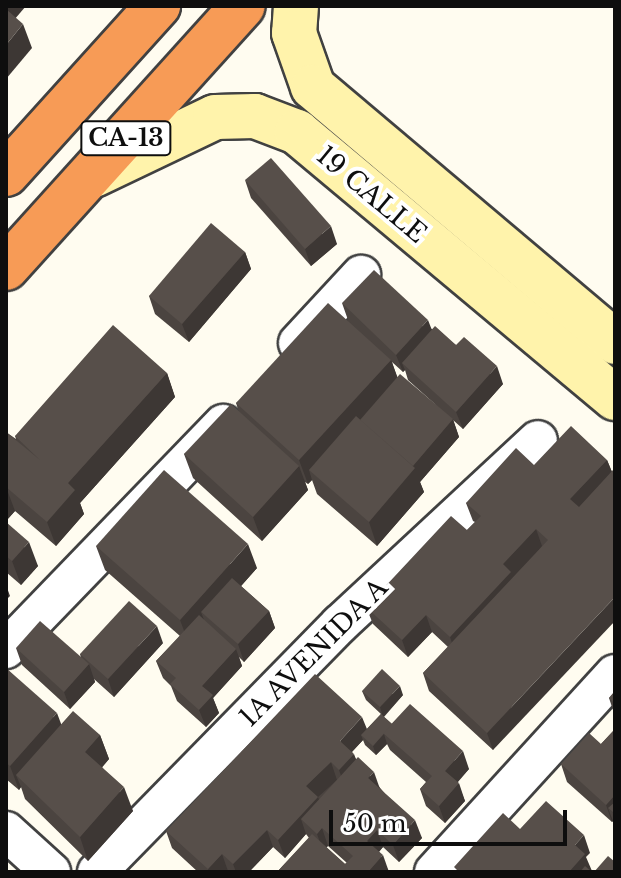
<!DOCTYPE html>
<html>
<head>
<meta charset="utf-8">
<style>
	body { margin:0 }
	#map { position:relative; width:621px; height:878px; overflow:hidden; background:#fffcf0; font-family:"Libre Baskerville",serif }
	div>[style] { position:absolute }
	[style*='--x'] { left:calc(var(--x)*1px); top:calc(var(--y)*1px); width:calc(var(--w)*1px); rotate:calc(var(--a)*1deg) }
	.roads { filter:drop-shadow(2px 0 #414141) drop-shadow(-2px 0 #414141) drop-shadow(0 2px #414141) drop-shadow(0 -2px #414141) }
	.street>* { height:38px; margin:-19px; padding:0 19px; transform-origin:19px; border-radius:19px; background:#fff }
	.secondary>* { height:44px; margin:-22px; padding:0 22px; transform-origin:22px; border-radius:22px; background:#fff3ab }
	.highway>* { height:44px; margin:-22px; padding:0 22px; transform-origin:22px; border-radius:22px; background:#f79b56 }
	.wall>* { inset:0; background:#4b4440 }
	.shaded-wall>* { inset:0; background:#3d3734 }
	.building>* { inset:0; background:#574f4a }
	span { translate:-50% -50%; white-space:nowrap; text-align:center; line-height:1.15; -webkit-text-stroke:8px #fff; paint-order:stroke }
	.shield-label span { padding:2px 6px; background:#fff; border:2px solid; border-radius:6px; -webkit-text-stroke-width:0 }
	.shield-label { font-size:24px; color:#0e0e0e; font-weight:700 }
	.street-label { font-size:26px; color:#0e0e0e }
	.frame { position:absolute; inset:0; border:8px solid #0e0e0e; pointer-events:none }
	.scale { position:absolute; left:329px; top:810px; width:238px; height:36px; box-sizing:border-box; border:4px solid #0e0e0e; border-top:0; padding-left:10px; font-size:24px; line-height:28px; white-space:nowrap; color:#0e0e0e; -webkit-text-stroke:6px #fff; paint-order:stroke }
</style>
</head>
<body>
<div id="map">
	<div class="roads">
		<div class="street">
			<i style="--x:298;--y:343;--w:93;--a:-47.2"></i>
			<i style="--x:6;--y:649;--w:313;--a:-46"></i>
			<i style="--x:6;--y:831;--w:61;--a:42.3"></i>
			<i style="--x:97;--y:872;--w:347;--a:-45.6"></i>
			<i style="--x:340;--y:624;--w:270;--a:-42.9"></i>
			<i style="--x:434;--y:872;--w:268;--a:-47.6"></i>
		</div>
		<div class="secondary">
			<i style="--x:296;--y:6;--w:27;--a:94"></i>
			<i style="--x:294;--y:33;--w:57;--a:70.6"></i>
			<i style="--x:313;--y:87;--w:395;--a:40.2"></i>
			<i style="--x:94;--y:175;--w:134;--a:-25.6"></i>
			<i style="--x:215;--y:117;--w:40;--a:-1.4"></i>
			<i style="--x:255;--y:116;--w:45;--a:20.9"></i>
			<i style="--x:297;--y:132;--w:415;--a:39.9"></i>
		</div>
		<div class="highway">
			<i style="--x:6;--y:174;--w:227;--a:-47.9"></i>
			<i style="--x:6;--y:268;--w:353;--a:-47.9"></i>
		</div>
	</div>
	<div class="wall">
		<i style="clip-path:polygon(245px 180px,337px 244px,311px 266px,251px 198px)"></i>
		<i style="clip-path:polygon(245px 252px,251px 269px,189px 342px,155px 314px,149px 296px)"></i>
		<i style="clip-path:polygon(evenodd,342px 303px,432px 329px,456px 345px,503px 384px,463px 429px,453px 420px,459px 437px,420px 482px,424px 492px,377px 546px,317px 494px,312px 480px,308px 484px,305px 482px,308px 490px,262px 541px,193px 478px,184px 454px,239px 412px,236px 403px,348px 320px,342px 303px,392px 362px,403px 372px,405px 370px,408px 380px,436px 405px,397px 377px,392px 362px)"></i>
		<i style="clip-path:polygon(167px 373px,175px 397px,80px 503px,84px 514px,56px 546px,15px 511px,6px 521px,6px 432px,16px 439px,15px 436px)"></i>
		<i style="clip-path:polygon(607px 460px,612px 472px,493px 750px,429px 691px,423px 673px,448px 647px,432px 632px,408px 657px,373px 624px,366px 607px,467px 530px,475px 522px,473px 521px,466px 503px,534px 465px)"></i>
		<i style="clip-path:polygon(6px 522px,38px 566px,21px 585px,6px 572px)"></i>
		<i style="clip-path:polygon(96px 546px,257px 568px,241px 586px,269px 611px,275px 628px,244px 662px,239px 657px,242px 666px,213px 698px,219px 713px,206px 727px,177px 701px,171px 686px,163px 678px,156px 661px,180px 636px,105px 570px)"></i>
		<i style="clip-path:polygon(163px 643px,114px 697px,94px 679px,95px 682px,70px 709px,22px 665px,16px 648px,81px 658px,80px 654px)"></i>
		<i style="clip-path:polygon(6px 668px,61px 725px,100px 735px,109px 759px,102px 767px,133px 811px,88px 861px,25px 799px,21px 787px,19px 790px,6px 779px)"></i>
		<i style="clip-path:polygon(evenodd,362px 691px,403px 695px,384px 717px,392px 724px,469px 769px,457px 782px,465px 801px,445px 823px,426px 806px,420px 789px,426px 782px,390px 750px,387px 744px,376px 755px,365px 745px,363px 740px,352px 752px,356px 759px,422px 838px,399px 862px,383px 847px,379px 852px,389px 872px,277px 872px,309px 838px,306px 834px,285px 858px,273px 847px,249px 872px,198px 872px,172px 848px,166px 831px,367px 729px,381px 714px,366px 700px,362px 691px,328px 846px,347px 863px,345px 864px,326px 847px,328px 846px)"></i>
		<i style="clip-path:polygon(615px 691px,615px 716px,609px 698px)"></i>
		<i style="clip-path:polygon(615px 729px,615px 825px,613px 821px,612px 822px,567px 782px,561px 764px,601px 744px)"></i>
	</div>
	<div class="shaded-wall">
		<i style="clip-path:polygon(6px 6px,26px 6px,8px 27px,6px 22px)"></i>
		<i style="clip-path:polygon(23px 24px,32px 48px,6px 79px,6px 45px)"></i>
		<i style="clip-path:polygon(331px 226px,337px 244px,311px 266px,305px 249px)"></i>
		<i style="clip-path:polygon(245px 252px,251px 269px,189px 342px,182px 324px)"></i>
		<i style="clip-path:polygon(428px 320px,435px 338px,402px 363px,405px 370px,403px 372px,396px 355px)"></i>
		<i style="clip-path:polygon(391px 360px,400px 384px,309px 470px,312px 480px,308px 484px,299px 460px)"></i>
		<i style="clip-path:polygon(497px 366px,503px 384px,463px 429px,456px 412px)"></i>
		<i style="clip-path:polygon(167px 373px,175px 397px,80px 503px,84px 514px,56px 546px,47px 522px,68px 483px)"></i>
		<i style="clip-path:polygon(453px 419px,459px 437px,420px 482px,424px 492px,377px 546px,369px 522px,411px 468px)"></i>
		<i style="clip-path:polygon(607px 460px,614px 477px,576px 516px,570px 499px)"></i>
		<i style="clip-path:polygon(299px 466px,308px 490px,262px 541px,253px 517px)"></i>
		<i style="clip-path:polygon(6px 487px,15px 511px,6px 521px)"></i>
		<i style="clip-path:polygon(536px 529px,542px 546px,456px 655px,450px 637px,503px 564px)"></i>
		<i style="clip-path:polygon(29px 542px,38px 566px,21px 585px,12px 561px)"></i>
		<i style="clip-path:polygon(248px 544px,257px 568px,211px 620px,201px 612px,206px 625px,189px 644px,180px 620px)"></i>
		<i style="clip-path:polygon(6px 585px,10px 596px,6px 600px)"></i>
		<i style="clip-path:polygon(615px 597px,615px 621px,493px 750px,487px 733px)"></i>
		<i style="clip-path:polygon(269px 611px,275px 628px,244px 662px,238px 644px)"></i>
		<i style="clip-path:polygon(426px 615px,432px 632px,408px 657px,402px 640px)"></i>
		<i style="clip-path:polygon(157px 626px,163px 643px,114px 697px,108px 679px)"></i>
		<i style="clip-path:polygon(236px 649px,242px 666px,213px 698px,219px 713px,206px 727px,199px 710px,202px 686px)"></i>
		<i style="clip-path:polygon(89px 664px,95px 682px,70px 709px,64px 692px)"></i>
		<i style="clip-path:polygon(400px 686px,403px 695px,383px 717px,380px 707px)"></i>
		<i style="clip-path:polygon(57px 713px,66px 737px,16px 775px,21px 787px,19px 790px,10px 766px)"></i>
		<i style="clip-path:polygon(362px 717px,369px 734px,361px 735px,363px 740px,346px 758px,340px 741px)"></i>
		<i style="clip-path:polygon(384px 734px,387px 744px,376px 755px,373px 746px)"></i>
		<i style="clip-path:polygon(100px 735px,109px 759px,94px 777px,85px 752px)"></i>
		<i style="clip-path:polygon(463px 751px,469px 769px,452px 789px,445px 771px)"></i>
		<i style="clip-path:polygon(354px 754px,360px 771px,345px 787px,339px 770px)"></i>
		<i style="clip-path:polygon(331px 762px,337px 780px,318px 797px,325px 814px,301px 819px,306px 834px,285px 858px,278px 840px,306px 786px)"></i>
		<i style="clip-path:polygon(374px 772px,380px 789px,368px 778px)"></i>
		<i style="clip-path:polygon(459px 783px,465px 801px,445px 823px,439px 806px)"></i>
		<i style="clip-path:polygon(124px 787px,133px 811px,88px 861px,80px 837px)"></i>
		<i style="clip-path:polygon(615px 795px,615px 814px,608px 808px,613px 821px,612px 822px,606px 805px)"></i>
		<i style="clip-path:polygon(415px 820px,422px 838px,399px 862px,393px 845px)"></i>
		<i style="clip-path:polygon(322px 828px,328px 846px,323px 851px,317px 834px)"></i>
		<i style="clip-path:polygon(267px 830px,273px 847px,249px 872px,236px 872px,233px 864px)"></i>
		<i style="clip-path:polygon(377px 830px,383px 847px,373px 858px,367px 841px)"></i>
		<i style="clip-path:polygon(584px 835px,590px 853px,586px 857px,592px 871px,569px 872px,575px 845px)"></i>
		<i style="clip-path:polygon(222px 854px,228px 871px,209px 872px,208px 869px)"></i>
		<i style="clip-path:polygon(383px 855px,389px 872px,368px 872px)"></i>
	</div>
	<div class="building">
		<i style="clip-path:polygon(6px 9px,23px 24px,6px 45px)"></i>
		<i style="clip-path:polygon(271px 158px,331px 226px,305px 249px,245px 180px)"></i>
		<i style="clip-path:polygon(211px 223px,245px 252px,182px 324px,149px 296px)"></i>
		<i style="clip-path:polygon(374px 270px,428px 320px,396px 355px,342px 303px)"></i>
		<i style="clip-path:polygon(328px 303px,391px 360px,299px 460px,236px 403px)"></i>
		<i style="clip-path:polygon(113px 325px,167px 373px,68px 483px,75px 490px,47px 522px,6px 487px,6px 432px,40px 460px,15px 436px)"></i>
		<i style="clip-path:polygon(435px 326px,456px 345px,464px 337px,497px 366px,456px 412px,402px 363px)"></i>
		<i style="clip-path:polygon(400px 374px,453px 419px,413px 466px,360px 420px)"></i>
		<i style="clip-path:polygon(231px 404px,299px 466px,253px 517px,184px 454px)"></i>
		<i style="clip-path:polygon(356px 416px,415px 468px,369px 522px,309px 470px)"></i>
		<i style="clip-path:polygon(571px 426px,607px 460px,570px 499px,579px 507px,613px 470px,615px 472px,615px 597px,487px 733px,423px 673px,548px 540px,536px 529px,503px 564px,511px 572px,450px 637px,426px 615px,402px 640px,366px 607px,451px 516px,467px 530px,481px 516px,466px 503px,516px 448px,534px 465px)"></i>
		<i style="clip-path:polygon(164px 470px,248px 544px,180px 620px,96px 546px)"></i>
		<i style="clip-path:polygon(6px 522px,29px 542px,12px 561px,6px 556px)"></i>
		<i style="clip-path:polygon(232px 578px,269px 611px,238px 644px,201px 612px)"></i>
		<i style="clip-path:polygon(129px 601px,157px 626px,108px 679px,80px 654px)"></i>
		<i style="clip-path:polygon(199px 615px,236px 649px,202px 686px,213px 695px,199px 710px,170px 684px,176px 678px,156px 661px)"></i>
		<i style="clip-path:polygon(40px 621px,89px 664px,64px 692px,16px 648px)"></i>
		<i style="clip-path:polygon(6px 668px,57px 713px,10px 766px,6px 763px)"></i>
		<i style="clip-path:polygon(382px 669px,400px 686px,380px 707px,362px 691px)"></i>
		<i style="clip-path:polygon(315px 674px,362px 717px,340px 741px,354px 754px,339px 770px,331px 762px,306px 786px,318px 797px,278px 840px,267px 830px,233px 864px,222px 854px,208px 869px,166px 831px)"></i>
		<i style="clip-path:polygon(615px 691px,615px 704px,609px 698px)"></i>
		<i style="clip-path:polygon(410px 704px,463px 751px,445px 771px,459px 783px,439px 806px,420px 789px,432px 776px,383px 733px)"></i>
		<i style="clip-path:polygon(73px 711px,100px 735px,85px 752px,124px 787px,80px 837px,16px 775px)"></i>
		<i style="clip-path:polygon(381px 714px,392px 724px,373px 746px,361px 735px)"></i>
		<i style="clip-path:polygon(615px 729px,615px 795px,606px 805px,561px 764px,589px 733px,601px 744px)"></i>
		<i style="clip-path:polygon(358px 757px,374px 772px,368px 778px,415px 820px,393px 845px,377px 830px,367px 841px,383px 855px,368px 872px,277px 872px,312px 834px,345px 864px,353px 856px,322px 828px,317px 834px,301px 819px)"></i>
		<i style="clip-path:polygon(546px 801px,584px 835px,575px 845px,585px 854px,569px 872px,459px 872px,454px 867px,503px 813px,520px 829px)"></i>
		<i style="clip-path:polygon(615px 802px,615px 814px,608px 808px)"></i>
		<i style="clip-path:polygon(608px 856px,615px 862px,615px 872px,594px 872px)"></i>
		<i style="clip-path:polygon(585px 866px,592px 872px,580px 872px)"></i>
	</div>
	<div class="shield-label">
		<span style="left:126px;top:138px">CA-13</span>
	</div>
	<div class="street-label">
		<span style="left:371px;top:195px;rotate:40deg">19 CALLE</span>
		<span style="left:314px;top:653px;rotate:-45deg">1A AVENIDA A</span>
	</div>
	<div class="frame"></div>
	<div class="scale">50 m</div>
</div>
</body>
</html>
